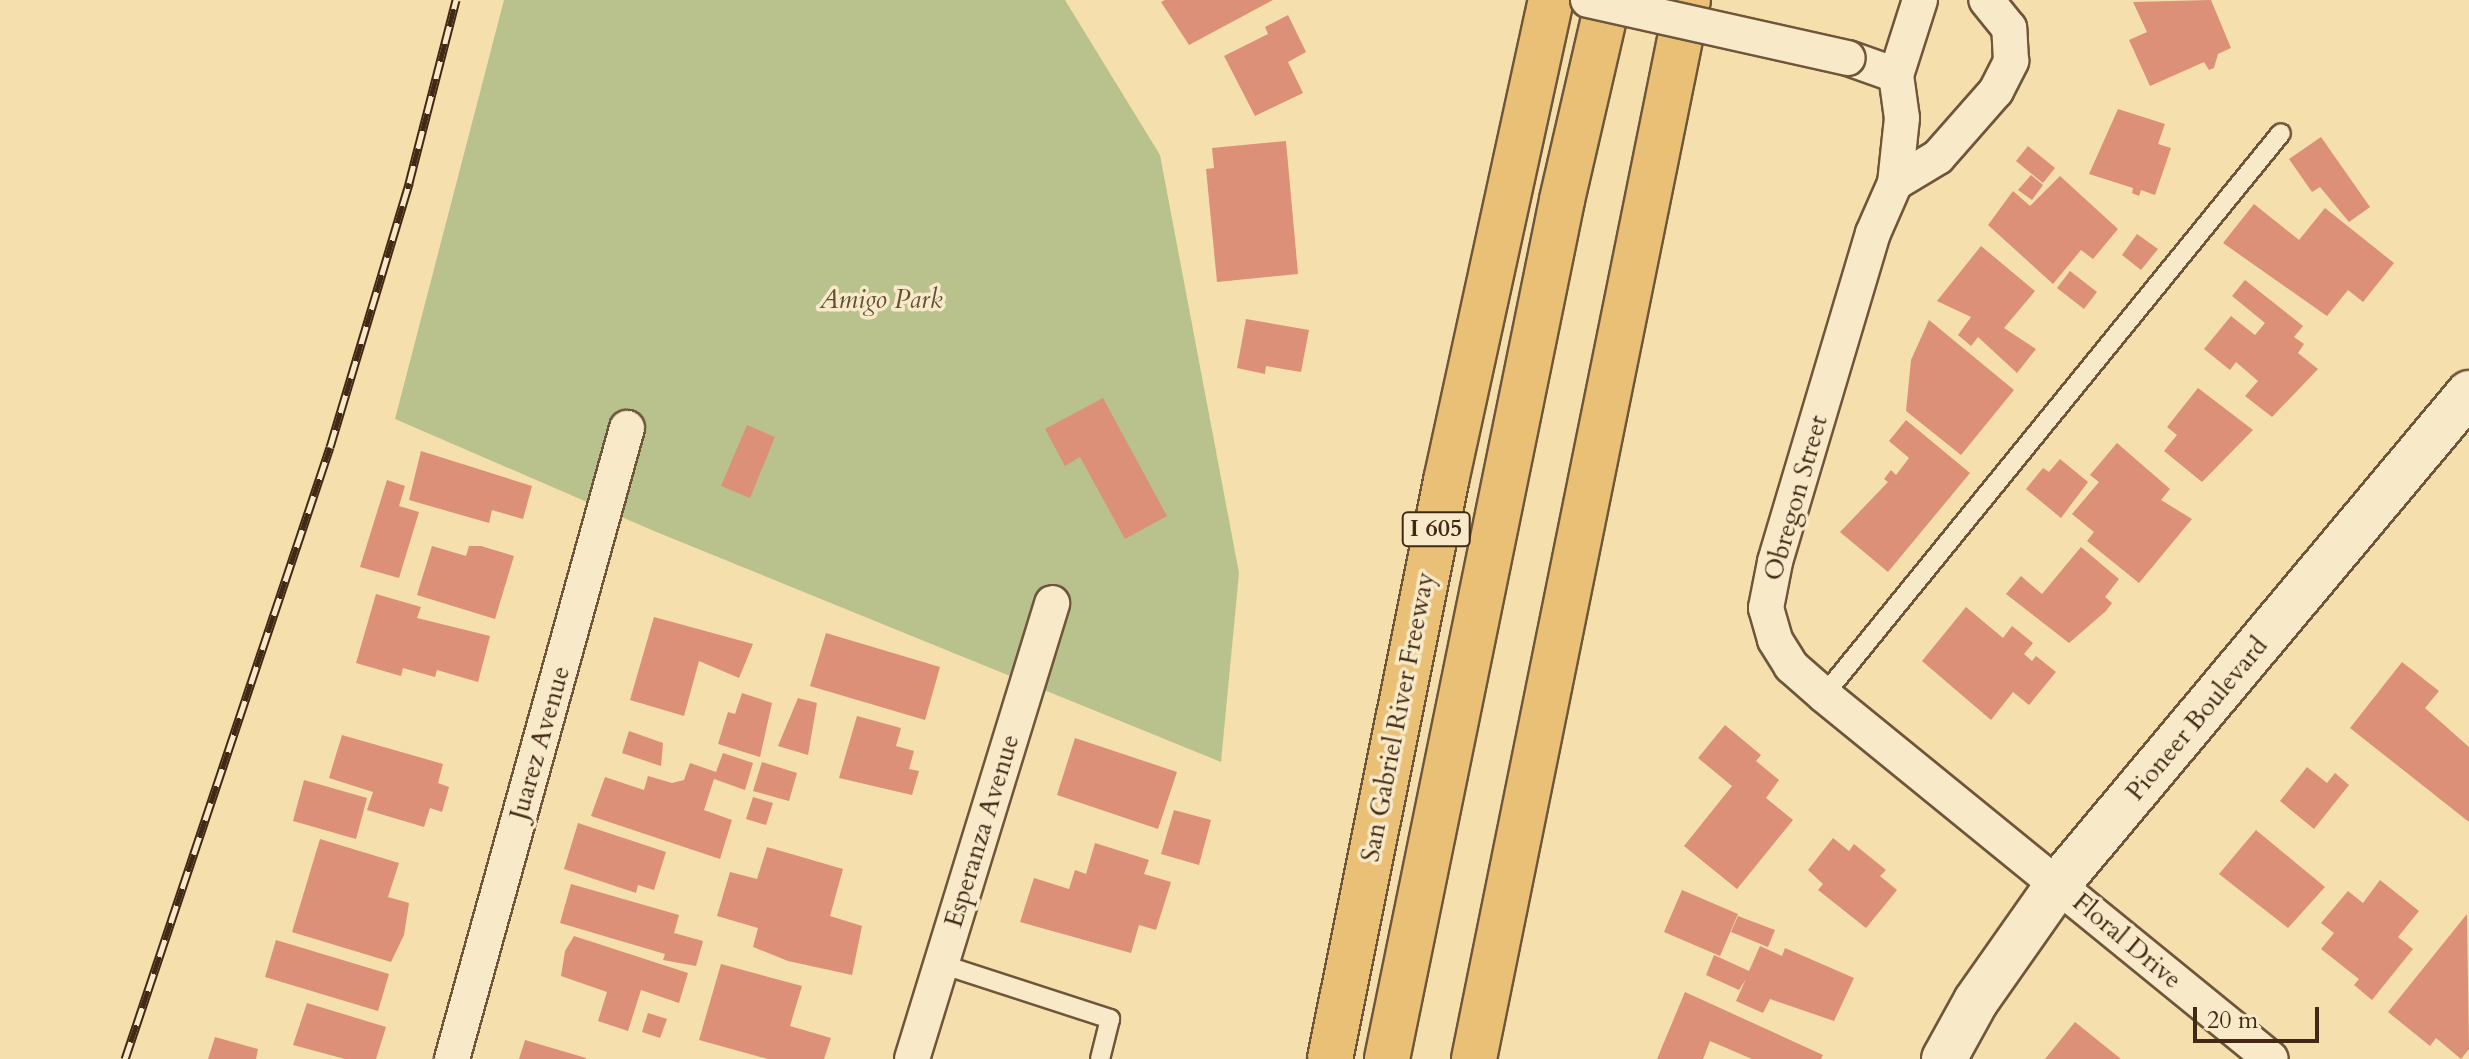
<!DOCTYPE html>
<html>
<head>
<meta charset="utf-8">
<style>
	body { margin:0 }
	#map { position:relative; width:2469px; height:1059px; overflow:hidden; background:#f5dfac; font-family:Cardo,serif }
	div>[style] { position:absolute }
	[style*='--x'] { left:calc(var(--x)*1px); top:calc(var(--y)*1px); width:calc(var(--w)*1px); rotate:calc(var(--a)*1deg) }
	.green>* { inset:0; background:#b9c28c }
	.building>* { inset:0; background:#dc9077 }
	.roads { filter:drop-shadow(2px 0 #6f563b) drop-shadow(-2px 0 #6f563b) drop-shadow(0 2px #6f563b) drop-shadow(0 -2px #6f563b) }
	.service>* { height:18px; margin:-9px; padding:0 9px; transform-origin:9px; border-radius:9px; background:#f8eac9 }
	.minor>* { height:34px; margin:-17px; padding:0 17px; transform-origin:17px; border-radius:17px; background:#f8eac9 }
	.tertiary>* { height:44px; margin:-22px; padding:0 22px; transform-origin:22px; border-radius:22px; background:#f8eac9 }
	.motorway>* { height:44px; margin:-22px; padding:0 22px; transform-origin:22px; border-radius:22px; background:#eac076 }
	.rail>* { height:9px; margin-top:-4.5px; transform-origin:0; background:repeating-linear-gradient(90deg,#f8eac9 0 18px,#422915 0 36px); box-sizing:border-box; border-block:2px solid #422915 }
	.bridges { filter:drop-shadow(2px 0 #6f563b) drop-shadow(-2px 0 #6f563b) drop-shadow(0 2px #6f563b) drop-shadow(0 -2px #6f563b) }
	.minor-bridge>* { height:34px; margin:-17px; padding:0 17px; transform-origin:17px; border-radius:17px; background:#f8eac9 }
	span { translate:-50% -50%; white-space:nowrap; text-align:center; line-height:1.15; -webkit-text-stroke:7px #f8eac9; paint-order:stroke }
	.shield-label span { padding:2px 6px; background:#f8eac9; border:2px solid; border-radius:6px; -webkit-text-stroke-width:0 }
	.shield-label { font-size:24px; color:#422915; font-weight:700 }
	.park-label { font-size:26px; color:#604f33; font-style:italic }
	.street-label { font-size:26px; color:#422915 }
	.scale { position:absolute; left:2193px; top:1007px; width:126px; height:36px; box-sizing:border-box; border:4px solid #422915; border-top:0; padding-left:10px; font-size:24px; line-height:28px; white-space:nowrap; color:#422915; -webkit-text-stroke:6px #f8eac9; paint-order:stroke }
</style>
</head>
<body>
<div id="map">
	<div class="green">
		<i style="clip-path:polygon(504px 0,1065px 0,1160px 155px,1239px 573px,1221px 762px,654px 531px,395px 419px)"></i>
	</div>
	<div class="building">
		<i style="clip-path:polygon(1165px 0,1273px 0,1189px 45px,1161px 2px)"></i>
		<i style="clip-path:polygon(2211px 0,2231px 48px,2218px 54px,2214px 68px,2209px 70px,2204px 62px,2150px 86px,2129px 40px,2147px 32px,2133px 2px)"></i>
		<i style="clip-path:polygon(1288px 15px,1306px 52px,1288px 62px,1303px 93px,1255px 116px,1224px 56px,1268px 34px,1265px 27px)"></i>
		<i style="clip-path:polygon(2118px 109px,2165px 124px,2158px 144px,2171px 148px,2155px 195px,2141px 190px,2139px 196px,2132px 193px,2133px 188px,2089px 174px)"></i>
		<i style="clip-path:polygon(2321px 137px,2370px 207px,2349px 222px,2320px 187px,2312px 192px,2289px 159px)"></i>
		<i style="clip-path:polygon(1286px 141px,1298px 274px,1217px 282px,1206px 169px,1214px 168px,1212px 148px)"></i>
		<i style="clip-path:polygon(2028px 146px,2055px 168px,2043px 183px,2016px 161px)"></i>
		<i style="clip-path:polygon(2031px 175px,2043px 185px,2032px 200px,2018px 190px)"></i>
		<i style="clip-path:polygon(2060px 176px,2118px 229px,2093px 259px,2081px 250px,2053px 284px,1988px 225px,2013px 191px,2030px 206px)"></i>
		<i style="clip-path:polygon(2254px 204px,2299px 240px,2325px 208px,2394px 263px,2363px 302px,2348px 290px,2327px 316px,2223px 243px)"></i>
		<i style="clip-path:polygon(2137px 234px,2158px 249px,2141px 270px,2122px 255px)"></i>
		<i style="clip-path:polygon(1981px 246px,2035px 291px,2004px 328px,2036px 349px,2017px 373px,1978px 337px,1971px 346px,1958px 335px,1971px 317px,1937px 301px)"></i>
		<i style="clip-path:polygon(2070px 271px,2097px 292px,2084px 309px,2057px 288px)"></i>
		<i style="clip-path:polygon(2245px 280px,2303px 326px,2294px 337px,2304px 344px,2298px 353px,2318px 369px,2272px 417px,2245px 396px,2258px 381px,2236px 362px,2230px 370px,2204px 349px,2231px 316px,2255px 335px,2265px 323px,2232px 296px)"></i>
		<i style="clip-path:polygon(1246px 319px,1309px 330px,1301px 372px,1266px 366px,1265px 374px,1237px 368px)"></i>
		<i style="clip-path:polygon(1929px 320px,2014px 390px,1961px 455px,1906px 411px,1911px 360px)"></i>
		<i style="clip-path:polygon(2198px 388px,2253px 430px,2202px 482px,2164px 451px,2177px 435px,2167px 427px)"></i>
		<i style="clip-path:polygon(1103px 398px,1167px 516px,1125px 539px,1080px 457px,1065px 466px,1045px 429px)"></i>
		<i style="clip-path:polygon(1906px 420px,1970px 473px,1888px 572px,1840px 532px,1888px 482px,1884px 479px,1891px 470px,1896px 475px,1909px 458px,1889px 441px)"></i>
		<i style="clip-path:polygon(747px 425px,775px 437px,750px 498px,721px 486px)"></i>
		<i style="clip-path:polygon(2117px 443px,2170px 489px,2161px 500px,2192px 519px,2139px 583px,2087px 541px,2094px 532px,2072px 514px,2099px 482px,2090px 475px)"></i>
		<i style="clip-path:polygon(421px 451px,532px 486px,523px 519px,492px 510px,489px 523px,409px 500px)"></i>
		<i style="clip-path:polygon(2060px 459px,2088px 482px,2061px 518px,2026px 489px,2043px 468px,2049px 472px)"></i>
		<i style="clip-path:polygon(387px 480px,405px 486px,399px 506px,419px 512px,399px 578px,360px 567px)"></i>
		<i style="clip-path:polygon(432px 546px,466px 556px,469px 546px,481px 546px,514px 556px,495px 619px,417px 595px)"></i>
		<i style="clip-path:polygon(2081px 547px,2119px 579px,2105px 597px,2112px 603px,2106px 611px,2069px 643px,2006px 594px,2021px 576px,2042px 594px)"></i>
		<i style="clip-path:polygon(376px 594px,421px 607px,417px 618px,490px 636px,478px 682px,437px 670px,435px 677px,403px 668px,401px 676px,356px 663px)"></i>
		<i style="clip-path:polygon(1966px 607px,2003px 638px,2012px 626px,2033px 643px,2024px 654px,2032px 661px,2036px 656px,2056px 672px,2029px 705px,2013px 692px,1991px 720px,1922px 661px)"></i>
		<i style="clip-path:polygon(654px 617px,753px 644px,739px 678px,699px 661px,684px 716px,630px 700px)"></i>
		<i style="clip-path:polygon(826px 633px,940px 667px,925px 720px,810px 686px)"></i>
		<i style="clip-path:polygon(2402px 662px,2439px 691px,2425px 708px,2469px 747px,2469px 822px,2350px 728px)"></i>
		<i style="clip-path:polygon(742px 693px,772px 703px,760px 757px,718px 744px,728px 712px,735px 714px)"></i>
		<i style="clip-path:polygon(798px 698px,817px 703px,808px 755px,778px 746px)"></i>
		<i style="clip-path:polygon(857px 716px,901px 728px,896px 746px,914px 751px,909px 769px,919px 771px,912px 795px,839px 778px)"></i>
		<i style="clip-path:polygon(1725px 725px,1761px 755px,1756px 761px,1779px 780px,1766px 798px,1793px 820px,1737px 889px,1684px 846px,1732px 786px,1698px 758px)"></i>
		<i style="clip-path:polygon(629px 731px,663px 743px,661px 766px,622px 753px)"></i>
		<i style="clip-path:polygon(342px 735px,443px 764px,438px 783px,449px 787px,442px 812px,430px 808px,424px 827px,367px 810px,373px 792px,329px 778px)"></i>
		<i style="clip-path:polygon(1075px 738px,1177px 772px,1158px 829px,1057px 795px)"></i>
		<i style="clip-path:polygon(723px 753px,753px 763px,745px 790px,714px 779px,704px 810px,732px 820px,720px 859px,591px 816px,605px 777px,644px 790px,648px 776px,672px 783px,684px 780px,690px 763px,716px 772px)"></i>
		<i style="clip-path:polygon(762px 762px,797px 773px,789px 801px,753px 791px)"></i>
		<i style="clip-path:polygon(2307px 767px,2327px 783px,2335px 773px,2349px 785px,2314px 829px,2280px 801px)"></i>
		<i style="clip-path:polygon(304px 780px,367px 798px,356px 839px,293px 821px)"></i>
		<i style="clip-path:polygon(753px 797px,773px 803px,766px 825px,746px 819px)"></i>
		<i style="clip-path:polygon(1174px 810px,1211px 820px,1199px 865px,1161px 854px)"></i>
		<i style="clip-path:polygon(578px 823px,666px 852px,654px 890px,638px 885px,636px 893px,564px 869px)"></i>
		<i style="clip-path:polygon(2256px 830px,2325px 887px,2288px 928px,2219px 874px)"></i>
		<i style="clip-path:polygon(1833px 838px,1849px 851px,1854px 844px,1886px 870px,1880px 876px,1897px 890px,1866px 928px,1818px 890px,1823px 884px,1808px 870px)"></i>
		<i style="clip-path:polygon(320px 839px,399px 863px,388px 897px,409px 903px,404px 935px,391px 962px,292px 932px)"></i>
		<i style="clip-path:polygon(1095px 843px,1149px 860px,1144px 874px,1171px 882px,1156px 930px,1139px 925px,1131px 953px,1020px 922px,1034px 878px,1069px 889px,1075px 870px,1086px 874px)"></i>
		<i style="clip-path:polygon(767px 847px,843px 869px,830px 916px,862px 926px,852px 975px,788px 961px,753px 947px,758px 928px,717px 916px,730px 872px,757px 879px)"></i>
		<i style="clip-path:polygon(2380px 880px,2419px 911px,2398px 937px,2413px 949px,2372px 1000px,2354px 985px,2359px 979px,2321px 949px,2334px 933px,2321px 923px,2348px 891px,2363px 903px)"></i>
		<i style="clip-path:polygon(571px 884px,679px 915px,674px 933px,703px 941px,696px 966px,663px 960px,665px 954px,560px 923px)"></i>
		<i style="clip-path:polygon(1682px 890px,1738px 914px,1720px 956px,1664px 932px)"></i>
		<i style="clip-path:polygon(2467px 914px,2469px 1049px,2461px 1059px,2436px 1038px,2430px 1046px,2388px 1012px)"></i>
		<i style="clip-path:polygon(1738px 916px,1775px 930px,1768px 947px,1731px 932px)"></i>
		<i style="clip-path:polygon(574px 936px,688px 973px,679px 1003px,641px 990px,628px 1031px,598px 1021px,607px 992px,561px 976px,565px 951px)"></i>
		<i style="clip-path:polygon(276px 940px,389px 974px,378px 1011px,265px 977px)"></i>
		<i style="clip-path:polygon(1760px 946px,1782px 956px,1785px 948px,1854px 978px,1834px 1021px,1770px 999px,1763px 1013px,1736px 1001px,1746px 979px,1739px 990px,1706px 975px,1714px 955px,1749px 971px)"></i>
		<i style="clip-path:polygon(721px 964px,802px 986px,790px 1026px,831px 1038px,824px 1059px,768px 1059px,699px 1040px)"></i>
		<i style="clip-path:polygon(1685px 992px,1823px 1055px,1821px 1059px,1752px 1059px,1710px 1041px,1703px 1059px,1657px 1059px)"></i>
		<i style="clip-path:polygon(307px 1003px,386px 1027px,376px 1059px,345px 1059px,293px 1045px)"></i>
		<i style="clip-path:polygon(648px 1013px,667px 1019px,660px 1038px,642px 1032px)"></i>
		<i style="clip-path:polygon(2075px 1022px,2121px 1059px,2045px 1059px)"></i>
		<i style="clip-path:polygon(215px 1037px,258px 1049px,256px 1059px,208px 1059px)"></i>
		<i style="clip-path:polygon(525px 1040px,586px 1058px,586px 1059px,519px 1059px)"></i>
	</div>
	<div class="roads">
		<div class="service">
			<i style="--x:1824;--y:695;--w:724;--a:-50.88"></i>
			<i style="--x:941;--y:964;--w:178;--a:18"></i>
			<i style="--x:1110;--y:1019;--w:41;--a:104"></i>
		</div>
		<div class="minor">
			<i style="--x:1920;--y:0;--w:79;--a:107.7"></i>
			<i style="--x:1896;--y:75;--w:43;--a:82.1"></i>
			<i style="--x:1902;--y:118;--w:65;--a:96.1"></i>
			<i style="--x:1895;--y:183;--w:55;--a:113.7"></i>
			<i style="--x:1873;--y:233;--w:343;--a:106.6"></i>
			<i style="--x:1775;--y:562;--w:47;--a:101.1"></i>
			<i style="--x:1766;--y:608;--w:33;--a:74"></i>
			<i style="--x:1775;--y:640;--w:31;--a:58"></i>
			<i style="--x:1791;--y:666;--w:44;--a:41.3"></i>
			<i style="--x:1824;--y:695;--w:576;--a:39.16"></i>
			<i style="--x:1848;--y:58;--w:51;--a:19.5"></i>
			<i style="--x:1895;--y:183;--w:50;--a:-31.2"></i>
			<i style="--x:1938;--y:157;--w:88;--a:-48.7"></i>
			<i style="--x:1996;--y:91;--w:34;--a:-63"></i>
			<i style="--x:2011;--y:61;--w:33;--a:-93"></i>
			<i style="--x:2009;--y:28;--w:36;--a:-129"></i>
			<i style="--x:452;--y:1059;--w:655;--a:-74.5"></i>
			<i style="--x:912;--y:1059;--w:477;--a:-72.9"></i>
		</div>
		<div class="tertiary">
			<i style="--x:1944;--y:1059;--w:66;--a:-61.1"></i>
			<i style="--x:1976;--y:1001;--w:144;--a:-54.9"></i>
			<i style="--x:2059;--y:883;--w:639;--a:-50.08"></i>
		</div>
		<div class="motorway">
			<i style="--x:1330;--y:1059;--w:590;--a:-78.65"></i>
			<i style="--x:1446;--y:481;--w:492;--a:-77.7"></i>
			<i style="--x:1387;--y:1059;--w:877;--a:-78.48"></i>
			<i style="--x:1562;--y:200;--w:205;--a:-77"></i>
			<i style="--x:1474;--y:1059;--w:1080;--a:-78.58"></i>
		</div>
	</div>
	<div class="rail">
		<i style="--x:125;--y:1059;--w:645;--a:-71.48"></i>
		<i style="--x:330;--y:447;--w:276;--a:-73.3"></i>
		<i style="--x:409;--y:183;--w:189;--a:-75.6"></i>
	</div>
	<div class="bridges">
		<div class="minor-bridge">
			<i style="--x:1588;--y:0;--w:266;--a:12.6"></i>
		</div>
	</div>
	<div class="shield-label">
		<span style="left:1436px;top:529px">I 605</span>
	</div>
	<div class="park-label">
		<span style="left:881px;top:300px">Amigo Park</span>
	</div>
	<div class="street-label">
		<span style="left:1796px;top:498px;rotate:-74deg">Obregon Street</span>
		<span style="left:1398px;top:717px;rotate:-79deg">San Gabriel River Freeway</span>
		<span style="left:2197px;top:719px;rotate:-50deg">Pioneer Boulevard</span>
		<span style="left:540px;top:743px;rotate:-74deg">Juarez Avenue</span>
		<span style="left:982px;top:831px;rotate:-73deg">Esperanza Avenue</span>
		<span style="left:2127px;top:941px;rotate:40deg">Floral Drive</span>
	</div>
	<div class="scale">20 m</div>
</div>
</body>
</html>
